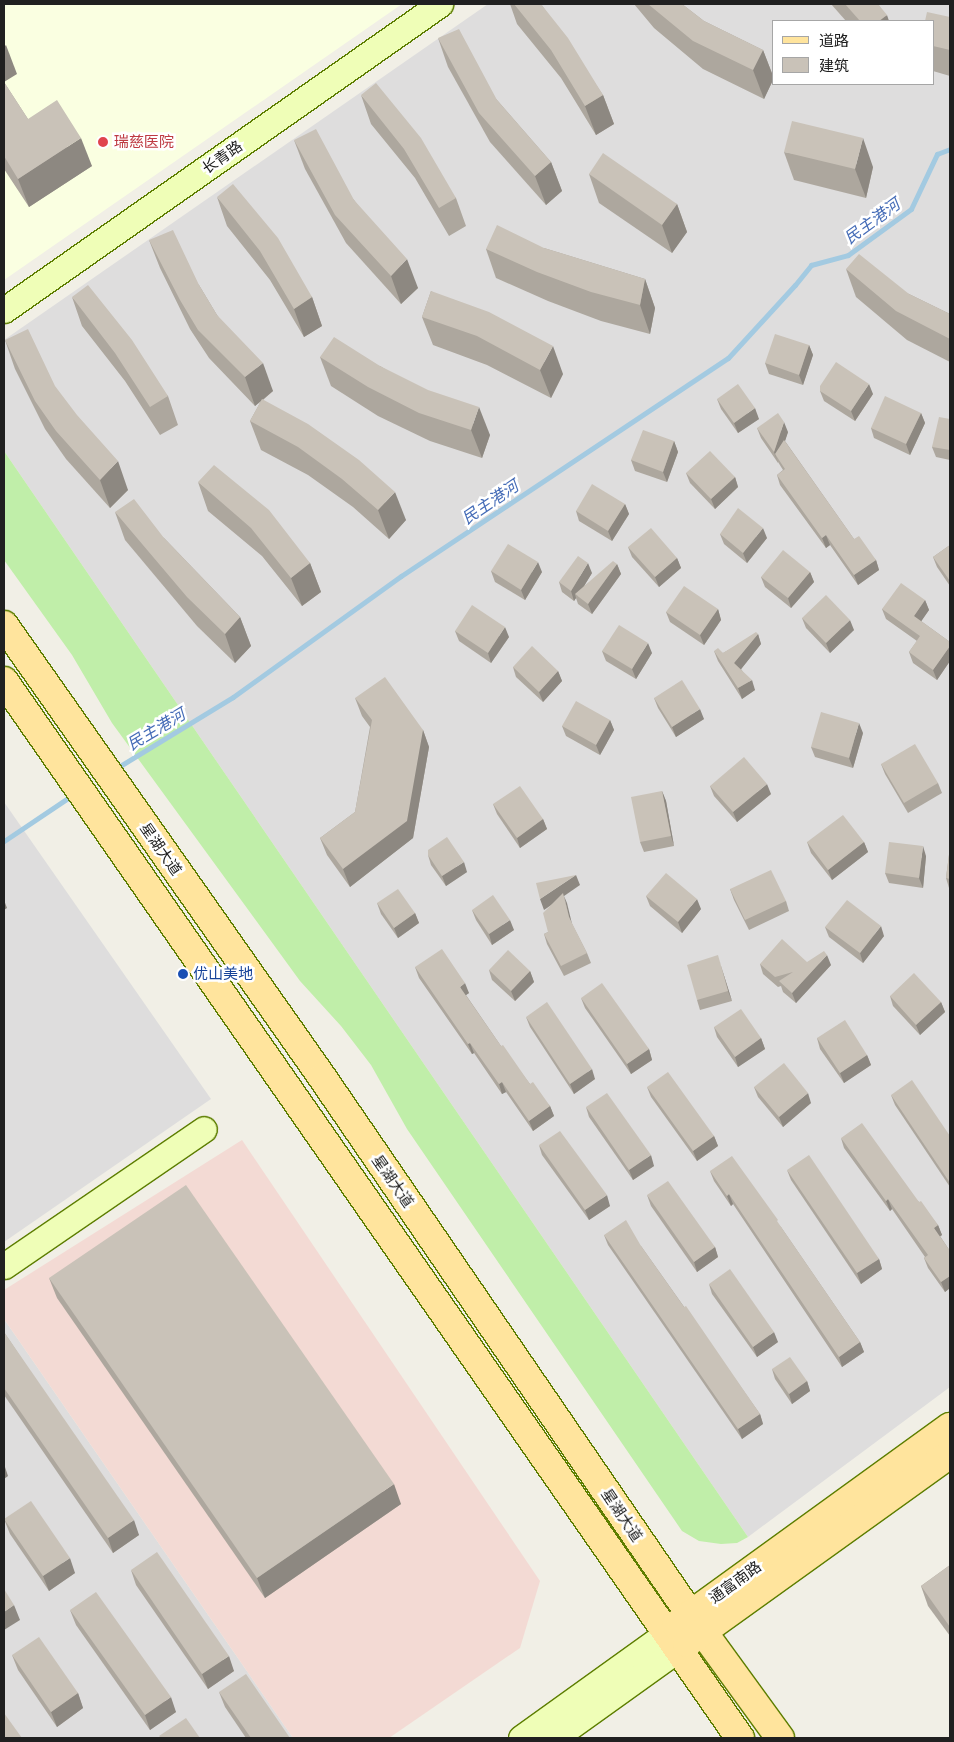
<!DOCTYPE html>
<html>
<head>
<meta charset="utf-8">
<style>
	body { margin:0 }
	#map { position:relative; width:954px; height:1742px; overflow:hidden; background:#f1efe6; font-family:"PT Sans","Noto Sans SC",sans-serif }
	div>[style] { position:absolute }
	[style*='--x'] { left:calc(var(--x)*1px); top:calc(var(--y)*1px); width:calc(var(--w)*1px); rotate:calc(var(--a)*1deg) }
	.residential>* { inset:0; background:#dedddd }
	.commercial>* { inset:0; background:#f3dad4 }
	.education>* { inset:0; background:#faffe1 }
	.grass>* { inset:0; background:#c0eea9 }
	.stream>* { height:5px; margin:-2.5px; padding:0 2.5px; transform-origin:2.5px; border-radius:2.5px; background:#a3cae1 }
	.roads { filter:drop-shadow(1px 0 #5d7e00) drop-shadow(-1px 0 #5d7e00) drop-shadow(0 1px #5d7e00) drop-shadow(0 -1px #5d7e00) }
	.secondary>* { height:25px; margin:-12.5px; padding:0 12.5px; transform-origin:12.5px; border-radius:12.5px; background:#effeb7 }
	.primary>* { height:28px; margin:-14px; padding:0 14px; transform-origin:14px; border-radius:14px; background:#ffe49d }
	.wall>* { inset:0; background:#ada79e }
	.shaded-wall>* { inset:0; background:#8d8881 }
	.building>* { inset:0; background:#c9c2b8 }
	.dots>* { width:14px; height:14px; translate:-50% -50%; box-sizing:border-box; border:2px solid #fff; border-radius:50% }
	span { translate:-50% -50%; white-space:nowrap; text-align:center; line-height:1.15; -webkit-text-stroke:5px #fff; paint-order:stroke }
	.health-label { font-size:15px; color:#be3a42 }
	.left { translate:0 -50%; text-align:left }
	.street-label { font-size:15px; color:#202020 }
	.transit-label { font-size:15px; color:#164399 }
	.water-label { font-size:16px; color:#456cb7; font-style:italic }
	.frame { position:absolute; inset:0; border:5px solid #202020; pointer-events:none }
	.legend { position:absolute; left:772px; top:20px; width:162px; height:65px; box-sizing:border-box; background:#fff; border:1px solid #a6a6a6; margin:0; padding:6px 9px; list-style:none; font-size:15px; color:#202020 }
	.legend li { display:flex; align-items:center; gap:10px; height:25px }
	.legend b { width:25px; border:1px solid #a6a6a6 }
</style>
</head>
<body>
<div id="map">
	<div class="residential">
		<i style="clip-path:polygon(evenodd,488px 4px,950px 4px,950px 1387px,748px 1537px,4px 451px,4px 340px,488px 4px,773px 21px,933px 21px,933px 84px,773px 84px,773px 21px)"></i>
		<i style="clip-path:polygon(4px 802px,211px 1099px,4px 1242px)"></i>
		<i style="clip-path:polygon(4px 1319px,293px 1738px,4px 1738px)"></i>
	</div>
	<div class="commercial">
		<i style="clip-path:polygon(242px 1140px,540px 1581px,520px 1648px,389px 1738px,293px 1738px,4px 1319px,4px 1290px)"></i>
	</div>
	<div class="education">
		<i style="clip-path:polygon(4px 4px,402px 4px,4px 280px)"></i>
	</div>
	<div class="grass">
		<i style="clip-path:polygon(4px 451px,748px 1537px,737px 1543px,721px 1544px,699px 1541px,682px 1531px,407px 1129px,371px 1065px,341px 1026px,300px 981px,112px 723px,72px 655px,4px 560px)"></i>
	</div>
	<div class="stream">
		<i style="--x:115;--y:769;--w:138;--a:-31.4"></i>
		<i style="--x:233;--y:697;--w:207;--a:-35.8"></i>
		<i style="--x:401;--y:576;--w:393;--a:-33.7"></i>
		<i style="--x:728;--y:358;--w:99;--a:-47.5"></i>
		<i style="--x:795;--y:285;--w:26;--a:-51"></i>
		<i style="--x:811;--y:265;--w:38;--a:-15"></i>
		<i style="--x:848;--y:255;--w:78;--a:-36.1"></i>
		<i style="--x:911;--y:209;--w:61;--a:-64.7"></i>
		<i style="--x:937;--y:154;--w:14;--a:-21"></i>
		<i style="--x:4;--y:841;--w:84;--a:-33.9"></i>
	</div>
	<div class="roads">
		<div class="secondary">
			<i style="--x:4;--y:310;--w:533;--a:-35.06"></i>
			<i style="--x:4;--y:1266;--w:242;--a:-34.4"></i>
			<i style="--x:521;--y:1738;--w:180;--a:-35.7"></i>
			<i style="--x:554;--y:1738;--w:151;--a:-35.6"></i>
		</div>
		<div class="primary">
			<i style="--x:4;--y:625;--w:553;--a:54.87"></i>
			<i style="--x:322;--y:1077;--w:651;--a:55.58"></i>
			<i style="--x:690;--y:1614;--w:153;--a:54"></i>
			<i style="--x:4;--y:681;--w:1288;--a:55.15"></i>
			<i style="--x:676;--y:1625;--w:338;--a:-35.9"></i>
			<i style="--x:687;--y:1643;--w:324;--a:-35.7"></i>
		</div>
	</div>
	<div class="wall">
		<i style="clip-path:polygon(510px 4px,541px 4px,603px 95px,614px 124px,596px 135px,561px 78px,517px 24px)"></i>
		<i style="clip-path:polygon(634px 4px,682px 4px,704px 21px,763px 50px,773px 76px,773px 80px,764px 99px,703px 69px,654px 28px)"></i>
		<i style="clip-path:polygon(831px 4px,878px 4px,889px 21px,846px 21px)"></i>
		<i style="clip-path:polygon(950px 17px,950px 76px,933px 71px,933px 21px)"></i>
		<i style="clip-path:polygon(438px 38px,497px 100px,551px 162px,562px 191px,546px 205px,490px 142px,448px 67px)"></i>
		<i style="clip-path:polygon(4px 82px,28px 119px,92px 166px,29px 207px,4px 169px)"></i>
		<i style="clip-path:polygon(361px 95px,456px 198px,466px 226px,449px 236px,415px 178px,371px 124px)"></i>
		<i style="clip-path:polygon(294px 140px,354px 200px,418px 288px,401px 304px,346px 243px,305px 169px)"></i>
		<i style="clip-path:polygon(784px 152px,873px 167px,866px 198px,794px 180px)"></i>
		<i style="clip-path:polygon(589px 174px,677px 204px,687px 232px,672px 253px,599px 203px)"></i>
		<i style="clip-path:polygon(217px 197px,312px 297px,322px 326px,304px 337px,270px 280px,227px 226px)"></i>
		<i style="clip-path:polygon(149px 240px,199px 285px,217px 315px,273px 391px,263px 400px,406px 520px,389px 539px,353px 507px,308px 475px,261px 450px,250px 421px,261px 401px,255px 406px,209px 358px,190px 329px,160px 268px)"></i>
		<i style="clip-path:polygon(544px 248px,645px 279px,655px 308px,650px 334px,601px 321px,548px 301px,496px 278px,486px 249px)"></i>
		<i style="clip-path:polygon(846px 269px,909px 294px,950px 314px,950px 362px,907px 340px,856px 297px)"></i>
		<i style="clip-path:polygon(431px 291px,563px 374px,551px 398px,487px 365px,433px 345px,422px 317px)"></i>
		<i style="clip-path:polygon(72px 297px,168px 396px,178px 425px,160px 435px,125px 381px,82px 326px)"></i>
		<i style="clip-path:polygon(5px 340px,128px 490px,110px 508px,66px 459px,45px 429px,15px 369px)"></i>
		<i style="clip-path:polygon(809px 345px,813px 355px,803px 385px,769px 374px,765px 363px)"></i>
		<i style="clip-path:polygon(320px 357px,380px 366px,490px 435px,482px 458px,430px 441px,378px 416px,331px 386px)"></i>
		<i style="clip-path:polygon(820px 391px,873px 394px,855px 421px,824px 401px)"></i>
		<i style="clip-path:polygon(717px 399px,759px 419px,738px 433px,721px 409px)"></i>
		<i style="clip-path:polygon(921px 413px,925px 423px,910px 455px,874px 438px,871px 428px)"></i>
		<i style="clip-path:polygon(950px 419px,950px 460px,936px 457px,932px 447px)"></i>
		<i style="clip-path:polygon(757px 428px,788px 432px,785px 441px,854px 539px,876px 560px,879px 570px,858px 585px,830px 545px,826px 548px,780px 485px,777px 475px,783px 470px,778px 462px,778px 463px,761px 438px)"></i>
		<i style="clip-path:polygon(674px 441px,678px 452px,667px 482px,635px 471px,631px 460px)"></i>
		<i style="clip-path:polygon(686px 473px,735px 477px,738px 487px,715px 509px,690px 483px)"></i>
		<i style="clip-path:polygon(198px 482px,310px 563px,321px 592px,302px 606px,262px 556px,208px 511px)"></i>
		<i style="clip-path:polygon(625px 504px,629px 514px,612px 541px,579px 521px,576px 511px)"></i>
		<i style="clip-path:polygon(115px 512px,164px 538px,240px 617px,251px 646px,235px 663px,197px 626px,125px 540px)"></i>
		<i style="clip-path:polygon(720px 534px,767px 538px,747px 563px,724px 544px)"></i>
		<i style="clip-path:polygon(950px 545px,950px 586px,937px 567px,933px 557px)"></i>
		<i style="clip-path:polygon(628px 547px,677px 558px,681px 568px,659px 587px,632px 557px)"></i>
		<i style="clip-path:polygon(617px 564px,621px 574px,592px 614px,578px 604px,576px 598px,574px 601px,562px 592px,559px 582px,592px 573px,584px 586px)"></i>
		<i style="clip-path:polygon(491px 571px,542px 572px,525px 600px,495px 582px)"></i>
		<i style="clip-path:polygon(810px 572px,814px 582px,791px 608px,765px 587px,761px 577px)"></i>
		<i style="clip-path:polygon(925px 600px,929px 610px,921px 621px,950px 642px,950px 661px,937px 680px,913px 663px,909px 652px,917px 641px,886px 619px,882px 609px)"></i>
		<i style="clip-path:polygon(718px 609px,721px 620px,704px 645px,670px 622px,666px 612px)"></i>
		<i style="clip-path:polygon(802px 618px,854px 630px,830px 653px,806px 628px)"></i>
		<i style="clip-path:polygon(455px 631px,509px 637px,491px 663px,459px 641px)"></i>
		<i style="clip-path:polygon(758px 634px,761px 644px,741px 669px,755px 690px,742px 699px,718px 661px,714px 651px,723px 653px)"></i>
		<i style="clip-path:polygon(602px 651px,652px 653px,636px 679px,606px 661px)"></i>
		<i style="clip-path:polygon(513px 667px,558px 671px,562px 681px,543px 702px,516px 677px)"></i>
		<i style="clip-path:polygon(355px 698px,423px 730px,429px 747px,413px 838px,350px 887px,327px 855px,320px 838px,355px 812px,370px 727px,362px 716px)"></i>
		<i style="clip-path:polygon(654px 698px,704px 719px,676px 737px,658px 708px)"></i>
		<i style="clip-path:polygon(610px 720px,614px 730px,600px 755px,566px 736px,562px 726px)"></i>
		<i style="clip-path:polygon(863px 733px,853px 768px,815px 757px,811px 747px)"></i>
		<i style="clip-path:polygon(881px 764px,938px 783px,942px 793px,908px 813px,885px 774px)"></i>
		<i style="clip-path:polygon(710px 786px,771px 794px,737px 822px,714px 796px)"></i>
		<i style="clip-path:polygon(662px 791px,666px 801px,674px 846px,644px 852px,640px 842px)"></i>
		<i style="clip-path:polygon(493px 804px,543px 819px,547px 829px,520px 848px,497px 814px)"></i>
		<i style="clip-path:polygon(807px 842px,864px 842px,868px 852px,832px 880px,811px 853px)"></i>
		<i style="clip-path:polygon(950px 847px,950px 888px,949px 888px,946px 878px)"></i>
		<i style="clip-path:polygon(428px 855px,467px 872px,446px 886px,431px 865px)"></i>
		<i style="clip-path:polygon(926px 856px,923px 888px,889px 883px,885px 873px)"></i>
		<i style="clip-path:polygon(580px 885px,564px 896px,571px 922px,587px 953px,591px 963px,564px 976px,547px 944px,544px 934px,548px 932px,553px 903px,544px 910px)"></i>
		<i style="clip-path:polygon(730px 889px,786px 901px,789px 911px,749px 930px,734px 900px)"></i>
		<i style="clip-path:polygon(646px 896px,701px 909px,682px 933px,650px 906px)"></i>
		<i style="clip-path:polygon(377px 903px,415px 913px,419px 923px,398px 938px,381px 914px)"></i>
		<i style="clip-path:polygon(472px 910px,514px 930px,492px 945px,476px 920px)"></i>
		<i style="clip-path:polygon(825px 927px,884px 936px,863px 963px,829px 937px)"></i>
		<i style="clip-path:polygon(807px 962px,831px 965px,796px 1003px,783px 992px,781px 986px,778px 987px,763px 974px,760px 964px)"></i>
		<i style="clip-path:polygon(721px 966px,732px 1001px,700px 1010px,697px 1000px)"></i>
		<i style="clip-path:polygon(415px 967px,469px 993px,466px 995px,501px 1046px,530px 1084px,550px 1106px,554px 1116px,533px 1131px,506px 1092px,502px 1094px,474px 1053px,472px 1054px,419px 978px)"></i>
		<i style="clip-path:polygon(489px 970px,530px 971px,534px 982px,515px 1001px,492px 980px)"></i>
		<i style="clip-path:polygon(890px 996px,941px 1002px,945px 1012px,920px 1035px,893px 1006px)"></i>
		<i style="clip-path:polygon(581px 998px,649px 1049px,652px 1060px,631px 1074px,585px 1008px)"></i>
		<i style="clip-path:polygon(526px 1017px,595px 1079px,574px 1094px,530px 1027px)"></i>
		<i style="clip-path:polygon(714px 1027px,761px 1038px,765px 1049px,738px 1067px,717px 1037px)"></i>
		<i style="clip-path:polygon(817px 1038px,867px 1055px,871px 1065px,844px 1083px,820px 1049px)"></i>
		<i style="clip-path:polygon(647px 1087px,714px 1136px,718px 1146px,697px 1161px,651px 1097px)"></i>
		<i style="clip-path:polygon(754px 1087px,811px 1103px,783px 1127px,758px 1097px)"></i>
		<i style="clip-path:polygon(891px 1095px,950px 1136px,950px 1187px,895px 1105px)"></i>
		<i style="clip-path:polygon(586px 1107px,654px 1166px,633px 1180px,589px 1117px)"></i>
		<i style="clip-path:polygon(841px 1138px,919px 1202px,938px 1225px,942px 1235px,940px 1236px,950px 1251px,950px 1288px,945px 1292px,928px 1268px,924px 1258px,925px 1257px,892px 1209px,890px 1211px,844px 1148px)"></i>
		<i style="clip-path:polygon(539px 1145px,610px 1206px,589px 1220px,542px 1155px)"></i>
		<i style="clip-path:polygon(787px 1170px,879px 1259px,882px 1269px,861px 1284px,791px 1180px)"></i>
		<i style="clip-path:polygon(710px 1171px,781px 1227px,860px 1342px,864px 1352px,842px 1367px,733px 1204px,731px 1206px,714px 1181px)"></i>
		<i style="clip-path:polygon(647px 1195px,715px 1247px,718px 1257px,697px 1272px,651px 1206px)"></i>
		<i style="clip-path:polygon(604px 1235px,641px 1246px,760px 1414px,763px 1424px,742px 1439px,608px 1245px)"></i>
		<i style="clip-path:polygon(49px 1278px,401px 1504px,265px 1598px,57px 1298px)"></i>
		<i style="clip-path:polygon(709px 1284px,778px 1342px,757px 1357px,712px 1294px)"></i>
		<i style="clip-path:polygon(4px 1332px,139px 1535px,113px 1553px,4px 1395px)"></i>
		<i style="clip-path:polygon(772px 1369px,807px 1381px,810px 1391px,792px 1404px,775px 1379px)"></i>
		<i style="clip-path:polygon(4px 1519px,75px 1573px,49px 1591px,10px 1534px)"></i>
		<i style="clip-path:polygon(950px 1565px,950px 1636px,928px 1606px,921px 1586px)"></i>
		<i style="clip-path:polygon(131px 1570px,234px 1671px,208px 1689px,136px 1585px)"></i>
		<i style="clip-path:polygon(70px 1610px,176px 1712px,150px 1730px,76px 1625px)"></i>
		<i style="clip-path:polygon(12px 1655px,78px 1693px,83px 1708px,57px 1727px,18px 1670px)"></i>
		<i style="clip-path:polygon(219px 1692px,290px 1738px,246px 1738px,225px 1707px)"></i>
	</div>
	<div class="shaded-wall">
		<i style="clip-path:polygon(887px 15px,889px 21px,879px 21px)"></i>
		<i style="clip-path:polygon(6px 45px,17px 74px,4px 82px,4px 47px)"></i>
		<i style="clip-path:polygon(763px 50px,773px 76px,773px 80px,764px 99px,753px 70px)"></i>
		<i style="clip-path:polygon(603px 95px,614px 124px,596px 135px,585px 106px)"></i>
		<i style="clip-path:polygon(81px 138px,92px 166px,29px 207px,18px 179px)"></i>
		<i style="clip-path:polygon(863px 138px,873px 167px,866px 198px,855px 169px)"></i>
		<i style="clip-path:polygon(551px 162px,562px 191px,546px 205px,535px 176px)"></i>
		<i style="clip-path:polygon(677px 204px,687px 232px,672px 253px,662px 225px)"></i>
		<i style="clip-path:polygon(407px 259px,418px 288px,401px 304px,391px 276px)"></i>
		<i style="clip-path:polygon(645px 279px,655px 308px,650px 334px,640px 305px)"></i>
		<i style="clip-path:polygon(312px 297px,322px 326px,304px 337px,294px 309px)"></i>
		<i style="clip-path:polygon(809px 345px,813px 355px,803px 385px,799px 375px)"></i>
		<i style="clip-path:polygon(553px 346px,563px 374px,551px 398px,540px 370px)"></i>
		<i style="clip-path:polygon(263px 363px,273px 391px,255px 406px,245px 377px)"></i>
		<i style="clip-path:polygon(869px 384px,873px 394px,855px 421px,851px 411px)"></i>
		<i style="clip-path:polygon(479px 407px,490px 435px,482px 458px,471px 430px)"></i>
		<i style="clip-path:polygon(755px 408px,759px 419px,738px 433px,734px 423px)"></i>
		<i style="clip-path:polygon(921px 413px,925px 423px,910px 455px,906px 444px)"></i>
		<i style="clip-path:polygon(784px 422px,788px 432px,779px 459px,775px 454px,778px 463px,774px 452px)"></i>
		<i style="clip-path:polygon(674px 441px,678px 452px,667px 482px,663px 472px)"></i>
		<i style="clip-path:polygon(118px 461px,128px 490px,110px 508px,100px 480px)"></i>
		<i style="clip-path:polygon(735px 477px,738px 487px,715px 509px,711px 499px)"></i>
		<i style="clip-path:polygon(395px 492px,406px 520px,389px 539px,378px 510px)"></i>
		<i style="clip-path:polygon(625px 504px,629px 514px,612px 541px,608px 531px)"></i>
		<i style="clip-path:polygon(763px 528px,767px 538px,747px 563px,743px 553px)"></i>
		<i style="clip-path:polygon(826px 535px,830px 545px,826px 548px,822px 538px)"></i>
		<i style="clip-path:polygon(677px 558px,681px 568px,659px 587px,655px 577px)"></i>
		<i style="clip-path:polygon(876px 560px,879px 570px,858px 585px,854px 575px)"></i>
		<i style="clip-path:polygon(538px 562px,542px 572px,525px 600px,521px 590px)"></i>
		<i style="clip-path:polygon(310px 563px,321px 592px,302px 606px,291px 578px)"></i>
		<i style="clip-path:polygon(588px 563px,592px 573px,578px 596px,575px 594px,576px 598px,574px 601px,571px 591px)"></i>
		<i style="clip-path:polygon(617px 564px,621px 574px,592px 614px,588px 604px)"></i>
		<i style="clip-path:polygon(810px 572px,814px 582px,791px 608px,788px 598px)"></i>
		<i style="clip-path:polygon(925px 600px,929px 610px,918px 626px,914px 616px)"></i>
		<i style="clip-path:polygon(718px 609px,721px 620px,704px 645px,700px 635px)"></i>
		<i style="clip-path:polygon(240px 617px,251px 646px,235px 663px,225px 634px)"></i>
		<i style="clip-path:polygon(850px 620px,854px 630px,830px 653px,826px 643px)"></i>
		<i style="clip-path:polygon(505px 627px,509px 637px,491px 663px,488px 653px)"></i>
		<i style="clip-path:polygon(758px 634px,761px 644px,738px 673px,734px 663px)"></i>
		<i style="clip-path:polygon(648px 643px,652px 653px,636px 679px,632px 669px)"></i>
		<i style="clip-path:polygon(950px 646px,950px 661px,937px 680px,933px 670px)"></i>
		<i style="clip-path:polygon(558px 671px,562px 681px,543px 702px,539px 692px)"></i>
		<i style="clip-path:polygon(752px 680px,755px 690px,742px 699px,738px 688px)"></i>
		<i style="clip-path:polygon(700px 709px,704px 719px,676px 737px,672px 727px)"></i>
		<i style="clip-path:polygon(610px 720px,614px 730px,600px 755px,596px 745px)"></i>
		<i style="clip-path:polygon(859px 723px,863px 733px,853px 768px,849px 758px)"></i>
		<i style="clip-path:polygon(423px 730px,429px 747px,413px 838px,350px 887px,343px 869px)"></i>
		<i style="clip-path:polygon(767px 784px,771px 794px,737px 822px,733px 812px)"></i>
		<i style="clip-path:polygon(662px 791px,666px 801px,674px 846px,671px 836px)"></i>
		<i style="clip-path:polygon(543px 819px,547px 829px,520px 848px,517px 838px)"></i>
		<i style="clip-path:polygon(864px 842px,868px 852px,832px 880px,828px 870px)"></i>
		<i style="clip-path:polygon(923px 846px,926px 856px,923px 888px,919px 878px)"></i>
		<i style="clip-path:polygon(464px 862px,467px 872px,446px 886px,442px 876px)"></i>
		<i style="clip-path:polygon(576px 875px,580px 885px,564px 896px,567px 903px,573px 928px,569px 917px,564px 896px,544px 910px,540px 899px)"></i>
		<i style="clip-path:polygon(697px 899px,701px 909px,682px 933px,678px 922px)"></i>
		<i style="clip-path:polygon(4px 900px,7px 908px,4px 910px)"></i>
		<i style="clip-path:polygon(415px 913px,419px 923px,398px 938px,394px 928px)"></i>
		<i style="clip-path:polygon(510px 920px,514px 930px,492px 945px,489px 934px)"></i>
		<i style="clip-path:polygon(881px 926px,884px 936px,863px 963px,860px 953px)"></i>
		<i style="clip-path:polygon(718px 955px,721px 966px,732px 1001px,728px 991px)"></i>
		<i style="clip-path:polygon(827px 955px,831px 965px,796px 1003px,792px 993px)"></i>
		<i style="clip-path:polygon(530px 971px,534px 982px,515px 1001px,511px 991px)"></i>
		<i style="clip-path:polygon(465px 983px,469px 993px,463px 997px,460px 987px)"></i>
		<i style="clip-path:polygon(941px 1002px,945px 1012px,920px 1035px,916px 1025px)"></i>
		<i style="clip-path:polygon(761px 1038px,765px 1049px,738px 1067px,735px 1057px)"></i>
		<i style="clip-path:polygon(470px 1043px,474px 1053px,472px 1054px,468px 1044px)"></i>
		<i style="clip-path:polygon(649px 1049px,652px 1060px,631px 1074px,627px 1064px)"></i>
		<i style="clip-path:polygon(867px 1055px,871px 1065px,844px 1083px,840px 1073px)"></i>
		<i style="clip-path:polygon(592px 1069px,595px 1079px,574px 1094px,570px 1084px)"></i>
		<i style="clip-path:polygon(502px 1082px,506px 1092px,502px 1094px,499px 1084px)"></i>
		<i style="clip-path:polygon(808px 1093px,811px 1103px,783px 1127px,779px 1117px)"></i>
		<i style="clip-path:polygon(550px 1106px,554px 1116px,533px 1131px,529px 1121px)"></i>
		<i style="clip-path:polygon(714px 1136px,718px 1146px,697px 1161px,693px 1151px)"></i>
		<i style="clip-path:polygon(651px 1155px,654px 1166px,633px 1180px,629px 1170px)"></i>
		<i style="clip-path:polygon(729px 1194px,733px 1204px,731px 1206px,727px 1196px)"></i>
		<i style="clip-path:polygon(607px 1195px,610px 1206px,589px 1220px,585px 1210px)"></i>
		<i style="clip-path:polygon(888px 1199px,892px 1209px,890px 1211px,886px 1201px)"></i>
		<i style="clip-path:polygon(938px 1225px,942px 1235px,938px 1238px,934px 1228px)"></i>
		<i style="clip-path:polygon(715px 1247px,718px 1257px,697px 1272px,694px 1262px)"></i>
		<i style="clip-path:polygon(879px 1259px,882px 1269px,861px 1284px,857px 1273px)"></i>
		<i style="clip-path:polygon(950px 1276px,950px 1288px,945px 1292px,941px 1282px)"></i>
		<i style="clip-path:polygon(774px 1332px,778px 1342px,757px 1357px,753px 1347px)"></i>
		<i style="clip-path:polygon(860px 1342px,864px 1352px,842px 1367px,839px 1357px)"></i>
		<i style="clip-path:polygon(807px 1381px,810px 1391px,792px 1404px,789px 1394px)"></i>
		<i style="clip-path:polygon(760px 1414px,763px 1424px,742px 1439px,738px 1429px)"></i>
		<i style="clip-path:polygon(4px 1464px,8px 1476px,4px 1479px)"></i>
		<i style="clip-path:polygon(394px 1484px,401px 1504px,265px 1598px,257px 1578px)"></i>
		<i style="clip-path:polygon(134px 1520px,139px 1535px,113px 1553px,108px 1538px)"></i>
		<i style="clip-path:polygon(70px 1558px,75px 1573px,49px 1591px,43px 1576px)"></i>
		<i style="clip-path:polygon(14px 1605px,20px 1620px,4px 1630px,4px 1612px)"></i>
		<i style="clip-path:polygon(229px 1656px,234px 1671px,208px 1689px,202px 1674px)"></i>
		<i style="clip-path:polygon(78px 1693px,83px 1708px,57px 1727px,51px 1712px)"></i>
		<i style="clip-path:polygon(171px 1697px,176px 1712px,150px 1730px,145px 1715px)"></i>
	</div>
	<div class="building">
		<i style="clip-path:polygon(514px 4px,541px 4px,568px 38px,603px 95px,585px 106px,551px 50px)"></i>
		<i style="clip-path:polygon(648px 4px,682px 4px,704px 21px,763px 50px,753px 70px,693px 41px)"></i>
		<i style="clip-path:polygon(845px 4px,878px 4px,887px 15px,879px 21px,860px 21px)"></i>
		<i style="clip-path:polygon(927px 12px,950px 17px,950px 50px,933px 46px,933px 21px,925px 21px)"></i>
		<i style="clip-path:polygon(459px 29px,497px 100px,551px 162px,535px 176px,479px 113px,438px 38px)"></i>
		<i style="clip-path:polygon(4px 82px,28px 119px,57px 100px,81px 138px,18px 179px,4px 156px)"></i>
		<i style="clip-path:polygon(376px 83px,421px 138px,456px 198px,439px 208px,404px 149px,361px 95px)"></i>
		<i style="clip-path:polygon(792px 121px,863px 138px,855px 169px,784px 152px)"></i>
		<i style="clip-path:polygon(316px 129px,354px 200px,407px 259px,391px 276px,335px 215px,294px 140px)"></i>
		<i style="clip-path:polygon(603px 153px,677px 204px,662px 225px,589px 174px)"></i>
		<i style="clip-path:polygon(233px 184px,278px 238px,312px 297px,294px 309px,260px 251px,217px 197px)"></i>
		<i style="clip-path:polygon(497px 225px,544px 248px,645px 279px,640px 305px,591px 292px,537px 272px,486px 249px)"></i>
		<i style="clip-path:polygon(173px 230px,199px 285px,217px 315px,263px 363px,245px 377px,198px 330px,180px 300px,149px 240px)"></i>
		<i style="clip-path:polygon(859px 254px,909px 294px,950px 314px,950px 339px,896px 311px,846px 269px)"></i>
		<i style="clip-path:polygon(88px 285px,132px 340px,168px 396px,150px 407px,115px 353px,72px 297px)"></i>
		<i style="clip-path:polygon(431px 291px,489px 312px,553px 346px,540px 370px,477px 336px,422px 317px)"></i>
		<i style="clip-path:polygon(28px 329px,55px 386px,77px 415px,118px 461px,100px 480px,56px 431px,35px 401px,5px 340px)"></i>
		<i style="clip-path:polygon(775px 334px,809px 345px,799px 375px,765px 363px)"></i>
		<i style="clip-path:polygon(334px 337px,380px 366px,428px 390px,479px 407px,471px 430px,419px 413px,368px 387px,320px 357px)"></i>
		<i style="clip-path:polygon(836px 362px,869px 384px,851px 411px,820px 391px,820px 386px)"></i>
		<i style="clip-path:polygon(738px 384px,755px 408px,734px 423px,717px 399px)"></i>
		<i style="clip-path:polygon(885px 396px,921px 413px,906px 444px,871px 428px)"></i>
		<i style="clip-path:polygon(262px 399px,308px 424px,359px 460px,395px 492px,378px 510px,342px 479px,298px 447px,250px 421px)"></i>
		<i style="clip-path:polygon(778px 413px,784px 422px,774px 452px,757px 428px)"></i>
		<i style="clip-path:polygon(939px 417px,950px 419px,950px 450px,932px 447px)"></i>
		<i style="clip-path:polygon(643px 430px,674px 441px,663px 472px,631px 460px)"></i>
		<i style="clip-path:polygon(784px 440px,854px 539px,859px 536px,876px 560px,854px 575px,826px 535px,822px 538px,777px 475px,785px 469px,775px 454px)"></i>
		<i style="clip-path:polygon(710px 451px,735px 477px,711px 499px,686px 473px)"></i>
		<i style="clip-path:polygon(214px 465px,269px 510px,310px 563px,291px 578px,251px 528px,198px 482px)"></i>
		<i style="clip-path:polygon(592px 484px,625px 504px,608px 531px,576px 511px)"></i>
		<i style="clip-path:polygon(134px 499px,164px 538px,240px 617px,225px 634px,187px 597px,115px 512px)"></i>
		<i style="clip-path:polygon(738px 508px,763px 528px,743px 553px,720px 534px)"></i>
		<i style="clip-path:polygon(651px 528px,677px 558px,655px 577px,628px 547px)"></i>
		<i style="clip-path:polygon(508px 544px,538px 562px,521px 590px,491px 571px)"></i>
		<i style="clip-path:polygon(950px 545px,950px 581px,933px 557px)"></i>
		<i style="clip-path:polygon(783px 550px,810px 572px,788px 598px,761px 577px)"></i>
		<i style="clip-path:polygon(578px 556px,588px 563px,571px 591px,559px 582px)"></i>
		<i style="clip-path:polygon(613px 561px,617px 564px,588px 604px,575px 594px)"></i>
		<i style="clip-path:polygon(901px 583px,925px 600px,914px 616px,950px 642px,950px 646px,933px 670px,909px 652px,920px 636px,882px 609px)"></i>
		<i style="clip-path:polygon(684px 586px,718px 609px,700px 635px,666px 612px)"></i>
		<i style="clip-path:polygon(826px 595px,850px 620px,826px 643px,802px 618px)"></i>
		<i style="clip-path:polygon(472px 605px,505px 627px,488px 653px,455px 631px)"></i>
		<i style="clip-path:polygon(619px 625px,648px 643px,632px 669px,602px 651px)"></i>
		<i style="clip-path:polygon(756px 632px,758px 634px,734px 663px,752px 680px,738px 688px,714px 651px,718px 648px,723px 653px)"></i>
		<i style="clip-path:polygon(532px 646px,558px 671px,539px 692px,513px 667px)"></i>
		<i style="clip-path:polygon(385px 677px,423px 730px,407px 821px,343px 869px,320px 838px,355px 812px,372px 720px,355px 698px)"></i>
		<i style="clip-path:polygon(682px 680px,700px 709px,672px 727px,654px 698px)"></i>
		<i style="clip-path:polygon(576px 701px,610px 720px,596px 745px,562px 726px)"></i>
		<i style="clip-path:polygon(821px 712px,859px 723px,849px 758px,811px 747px)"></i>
		<i style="clip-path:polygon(915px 744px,938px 783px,904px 803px,881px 764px)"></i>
		<i style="clip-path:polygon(744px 757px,767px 784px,733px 812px,710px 786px)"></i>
		<i style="clip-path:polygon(520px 786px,543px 819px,517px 838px,493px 804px)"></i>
		<i style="clip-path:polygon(662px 791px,671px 836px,640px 842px,631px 797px)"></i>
		<i style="clip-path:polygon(843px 815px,864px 842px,828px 870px,807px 842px)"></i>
		<i style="clip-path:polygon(447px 837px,464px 862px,442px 876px,428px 855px,428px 850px)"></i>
		<i style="clip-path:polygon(889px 842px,923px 846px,919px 878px,885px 873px)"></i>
		<i style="clip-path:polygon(950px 847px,950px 879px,946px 878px)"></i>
		<i style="clip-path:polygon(771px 870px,786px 901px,745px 920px,730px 889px)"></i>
		<i style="clip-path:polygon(666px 873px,697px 899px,678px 922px,646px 896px)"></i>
		<i style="clip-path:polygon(576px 875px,540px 899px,536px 883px)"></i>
		<i style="clip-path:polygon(398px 889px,415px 913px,394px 928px,377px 903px)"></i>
		<i style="clip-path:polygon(563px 893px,569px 917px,587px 953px,561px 966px,544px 934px,548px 932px,543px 913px)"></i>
		<i style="clip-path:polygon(493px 895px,510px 920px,489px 934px,472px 910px)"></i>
		<i style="clip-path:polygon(847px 900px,881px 926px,860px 953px,825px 927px)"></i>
		<i style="clip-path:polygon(782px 939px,807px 962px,824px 951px,827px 955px,792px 993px,779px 981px,793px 972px,775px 977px,760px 964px)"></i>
		<i style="clip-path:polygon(442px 949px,465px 983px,460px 987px,501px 1046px,503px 1045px,530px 1084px,533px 1082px,550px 1106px,529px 1121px,502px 1082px,499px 1084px,470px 1043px,468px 1044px,415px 967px)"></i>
		<i style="clip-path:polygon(508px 950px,530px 971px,511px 991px,489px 970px)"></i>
		<i style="clip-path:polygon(718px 955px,728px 991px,697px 1000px,687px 965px)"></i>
		<i style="clip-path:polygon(914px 973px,941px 1002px,916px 1025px,890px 996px)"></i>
		<i style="clip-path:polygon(602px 983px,649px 1049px,627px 1064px,581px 998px)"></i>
		<i style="clip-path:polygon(547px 1002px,592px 1069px,570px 1084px,526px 1017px)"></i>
		<i style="clip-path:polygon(741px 1009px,761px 1038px,735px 1057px,714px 1027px)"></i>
		<i style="clip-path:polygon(845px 1020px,867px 1055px,840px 1073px,817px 1038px)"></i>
		<i style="clip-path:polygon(784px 1063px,808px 1093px,779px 1117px,754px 1087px)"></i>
		<i style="clip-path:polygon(668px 1072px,714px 1136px,693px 1151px,647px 1087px)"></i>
		<i style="clip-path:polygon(912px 1080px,950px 1136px,950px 1183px,891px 1095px)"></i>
		<i style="clip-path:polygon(607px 1093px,651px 1155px,629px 1170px,586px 1107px)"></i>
		<i style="clip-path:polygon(862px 1123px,919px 1202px,921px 1201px,938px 1225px,934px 1228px,950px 1251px,950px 1276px,941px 1282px,924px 1258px,928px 1255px,888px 1199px,886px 1201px,841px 1138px)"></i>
		<i style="clip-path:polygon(560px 1131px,607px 1195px,585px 1210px,539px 1145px)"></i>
		<i style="clip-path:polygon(809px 1155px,879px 1259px,857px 1273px,787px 1170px)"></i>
		<i style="clip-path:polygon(732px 1156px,778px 1220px,777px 1221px,860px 1342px,839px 1357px,729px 1194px,727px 1196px,710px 1171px)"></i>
		<i style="clip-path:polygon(668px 1181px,715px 1247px,694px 1262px,647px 1195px)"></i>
		<i style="clip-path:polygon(186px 1185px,394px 1484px,257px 1578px,49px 1278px)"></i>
		<i style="clip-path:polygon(626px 1220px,641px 1246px,684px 1307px,686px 1306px,760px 1414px,738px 1429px,604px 1235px)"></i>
		<i style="clip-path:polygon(730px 1269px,774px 1332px,753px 1347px,709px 1284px)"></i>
		<i style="clip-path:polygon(4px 1332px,134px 1520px,108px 1538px,4px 1388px)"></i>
		<i style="clip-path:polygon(790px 1357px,807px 1381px,789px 1394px,772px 1369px)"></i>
		<i style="clip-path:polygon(31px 1501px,70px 1558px,43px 1576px,4px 1519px)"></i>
		<i style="clip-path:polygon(157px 1552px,229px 1656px,202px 1674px,131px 1570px)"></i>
		<i style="clip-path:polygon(950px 1565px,950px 1627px,921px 1586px)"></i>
		<i style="clip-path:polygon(4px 1589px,14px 1605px,4px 1612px)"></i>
		<i style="clip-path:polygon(96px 1592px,171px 1697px,145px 1715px,70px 1610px)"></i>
		<i style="clip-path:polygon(39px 1637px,78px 1693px,51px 1712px,12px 1655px)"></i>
		<i style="clip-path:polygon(246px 1674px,290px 1738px,251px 1738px,219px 1692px)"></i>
		<i style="clip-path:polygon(4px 1713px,22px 1738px,4px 1738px)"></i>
		<i style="clip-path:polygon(186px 1718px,200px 1738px,161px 1738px,159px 1736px)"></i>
	</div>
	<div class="dots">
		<i style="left:103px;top:142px;background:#e0444e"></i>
		<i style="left:183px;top:974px;background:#1a4fb4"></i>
	</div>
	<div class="health-label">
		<span class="left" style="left:114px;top:142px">瑞慈医院</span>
	</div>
	<div class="street-label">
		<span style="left:222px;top:157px;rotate:-35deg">长青路</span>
		<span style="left:161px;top:849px;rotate:55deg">星湖大道</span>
		<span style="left:393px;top:1181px;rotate:55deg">星湖大道</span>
		<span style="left:622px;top:1515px;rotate:56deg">星湖大道</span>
		<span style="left:735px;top:1582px;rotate:-36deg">通富南路</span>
	</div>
	<div class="transit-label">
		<span class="left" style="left:193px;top:974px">优山美地</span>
	</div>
	<div class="water-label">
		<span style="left:872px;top:221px;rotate:-36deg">民主港河</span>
		<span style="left:490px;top:502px;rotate:-34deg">民主港河</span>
		<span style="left:156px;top:729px;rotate:-31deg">民主港河</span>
	</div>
	<div class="frame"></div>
	<ul class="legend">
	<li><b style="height:6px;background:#ffe49d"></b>道路</li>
	<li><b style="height:14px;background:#c9c2b8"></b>建筑</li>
	</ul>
</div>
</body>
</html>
